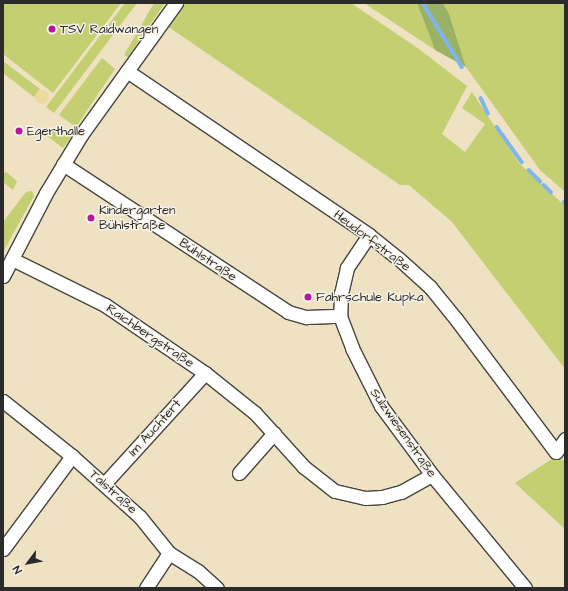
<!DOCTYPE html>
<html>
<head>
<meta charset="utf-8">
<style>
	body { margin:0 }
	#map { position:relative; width:568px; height:591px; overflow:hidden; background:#eee2c3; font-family:"Architects Daughter",sans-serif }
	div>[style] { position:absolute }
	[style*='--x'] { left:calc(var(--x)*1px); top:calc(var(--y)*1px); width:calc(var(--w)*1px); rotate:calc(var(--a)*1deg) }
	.green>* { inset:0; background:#c3cf71 }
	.forest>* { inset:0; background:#9ab263 }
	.sand>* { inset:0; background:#eeda9e }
	.round { border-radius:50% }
	.stream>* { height:3.5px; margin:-1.75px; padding:0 1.75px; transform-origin:1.75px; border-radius:1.75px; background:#7fb4ed }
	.roads { filter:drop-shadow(1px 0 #484642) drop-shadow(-1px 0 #484642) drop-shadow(0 1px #484642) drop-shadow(0 -1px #484642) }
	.street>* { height:13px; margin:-6.5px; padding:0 6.5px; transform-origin:6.5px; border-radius:6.5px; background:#fff }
	.dots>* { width:11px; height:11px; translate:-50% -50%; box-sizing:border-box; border:2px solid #f7f3e8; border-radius:50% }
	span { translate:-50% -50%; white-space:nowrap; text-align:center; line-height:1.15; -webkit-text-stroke:3px #f7f3e8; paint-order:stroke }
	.poi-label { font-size:13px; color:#2b2b2b }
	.left { translate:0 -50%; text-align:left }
	.street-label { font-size:13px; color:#2b2b2b }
	.frame { position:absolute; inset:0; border:4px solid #2b2b2b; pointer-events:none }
	.north { position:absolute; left:8px; top:543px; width:40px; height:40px; -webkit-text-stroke:3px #f7f3e8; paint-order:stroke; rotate:238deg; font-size:11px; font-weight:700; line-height:16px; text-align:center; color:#2b2b2b }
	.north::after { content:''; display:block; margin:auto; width:14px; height:18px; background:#2b2b2b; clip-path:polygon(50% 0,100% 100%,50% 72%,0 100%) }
</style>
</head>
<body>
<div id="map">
	<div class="green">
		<i style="clip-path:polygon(3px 3px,121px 3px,53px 93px,3px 54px)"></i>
		<i style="clip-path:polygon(125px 3px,137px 3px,54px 113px,46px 107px)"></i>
		<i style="clip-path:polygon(154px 3px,165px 3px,128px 57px,124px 55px)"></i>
		<i style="clip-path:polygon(184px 3px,351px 3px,419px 49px,467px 86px,442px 134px,465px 152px,485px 124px,462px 108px,472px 92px,519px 163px,565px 206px,565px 369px,452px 222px,409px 185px,400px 185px,167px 26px)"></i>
		<i style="clip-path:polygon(364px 3px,417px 3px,435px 50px)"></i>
		<i style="clip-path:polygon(443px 3px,565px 3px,565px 192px,540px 170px,466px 67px,449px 14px)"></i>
		<i style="clip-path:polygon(102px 58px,115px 69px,76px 127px,59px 115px)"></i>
		<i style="clip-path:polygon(3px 61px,40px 89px,34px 97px,3px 73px)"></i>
		<i style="clip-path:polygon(46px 129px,65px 131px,72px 136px,63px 148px,43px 133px)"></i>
		<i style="clip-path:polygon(6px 172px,17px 181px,13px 190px,3px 182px,3px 173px)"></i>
		<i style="clip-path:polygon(32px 191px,34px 196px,3px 252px,3px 222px,26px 192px)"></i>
		<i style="clip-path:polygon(555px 457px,565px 461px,565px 529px,515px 483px)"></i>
	</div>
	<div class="forest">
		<i style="clip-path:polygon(417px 3px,443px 3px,449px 14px,466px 67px,435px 50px)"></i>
	</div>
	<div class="sand">
		<i class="round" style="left:35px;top:90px;width:14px;height:14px"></i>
	</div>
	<div class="stream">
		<i style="--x:423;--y:3;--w:75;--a:58.6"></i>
		<i style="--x:481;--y:98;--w:17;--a:65"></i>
		<i style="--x:497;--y:127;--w:43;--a:54.5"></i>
		<i style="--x:529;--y:170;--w:16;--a:45"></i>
		<i style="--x:544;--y:185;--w:10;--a:45"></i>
		<i style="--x:564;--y:202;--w:1;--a:45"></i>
	</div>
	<div class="roads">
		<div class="street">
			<i style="--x:127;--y:71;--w:292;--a:34.1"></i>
			<i style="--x:369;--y:235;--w:38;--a:39"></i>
			<i style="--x:399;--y:259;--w:42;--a:42.1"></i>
			<i style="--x:430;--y:287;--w:41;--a:50.9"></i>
			<i style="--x:456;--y:319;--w:166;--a:53.1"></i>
			<i style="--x:556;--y:452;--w:16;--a:-55"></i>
			<i style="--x:63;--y:164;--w:269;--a:33.3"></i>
			<i style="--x:288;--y:312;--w:19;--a:16"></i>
			<i style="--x:306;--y:317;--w:34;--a:-2"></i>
			<i style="--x:369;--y:235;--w:40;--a:124"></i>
			<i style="--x:347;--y:268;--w:26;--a:103"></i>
			<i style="--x:341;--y:293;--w:23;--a:92"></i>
			<i style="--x:340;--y:316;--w:34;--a:69"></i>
			<i style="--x:352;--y:348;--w:65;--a:63.4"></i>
			<i style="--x:381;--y:406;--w:86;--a:53.5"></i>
			<i style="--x:432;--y:475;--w:146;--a:50.5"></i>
			<i style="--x:12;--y:259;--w:104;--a:26.3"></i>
			<i style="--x:105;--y:305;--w:121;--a:34.2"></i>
			<i style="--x:205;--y:373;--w:64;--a:38.7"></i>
			<i style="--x:255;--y:413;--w:73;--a:47.8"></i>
			<i style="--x:304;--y:467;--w:39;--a:38"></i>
			<i style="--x:335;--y:491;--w:31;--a:13"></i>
			<i style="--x:365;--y:498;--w:17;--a:-3"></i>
			<i style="--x:382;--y:497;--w:20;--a:-15"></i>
			<i style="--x:401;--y:492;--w:35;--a:-29"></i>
			<i style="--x:3;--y:276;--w:93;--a:-62.6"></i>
			<i style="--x:46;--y:193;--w:68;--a:-58.9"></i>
			<i style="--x:81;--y:135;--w:163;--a:-54.3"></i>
			<i style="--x:3;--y:401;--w:88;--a:38.6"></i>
			<i style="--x:72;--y:456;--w:91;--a:41.9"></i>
			<i style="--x:140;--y:517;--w:46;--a:51.1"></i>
			<i style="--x:169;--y:553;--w:34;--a:32"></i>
			<i style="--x:198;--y:571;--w:25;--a:42"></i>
			<i style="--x:239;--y:473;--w:53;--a:-48.8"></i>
			<i style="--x:104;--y:484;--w:150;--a:-47.7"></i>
			<i style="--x:3;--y:549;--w:116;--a:-53.4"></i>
			<i style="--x:146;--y:588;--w:42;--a:-56.7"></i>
		</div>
	</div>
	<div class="dots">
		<i style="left:52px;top:29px;background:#b5179e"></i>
		<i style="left:19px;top:131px;background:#b5179e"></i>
		<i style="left:91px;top:218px;background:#b5179e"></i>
		<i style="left:308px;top:297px;background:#b5179e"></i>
	</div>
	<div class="poi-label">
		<span class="left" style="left:60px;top:29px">TSV Raidwangen</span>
		<span class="left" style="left:27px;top:131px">Egerthalle</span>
		<span class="left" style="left:99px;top:218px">Kindergarten<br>Bühlstraße</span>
		<span class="left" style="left:316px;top:297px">Fahrschule Kupka</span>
	</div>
	<div class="street-label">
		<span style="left:372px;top:241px;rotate:37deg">Heudorfstraße</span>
		<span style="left:208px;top:260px;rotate:34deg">Bühlstraße</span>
		<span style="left:150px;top:336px;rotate:34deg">Raichbergstraße</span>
		<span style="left:155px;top:428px;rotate:-48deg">Im Auchtert</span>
		<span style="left:403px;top:433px;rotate:55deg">Sulzwiesenstraße</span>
		<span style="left:113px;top:492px;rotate:42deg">Talstraße</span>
	</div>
	<div class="frame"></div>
	<div class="north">N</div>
</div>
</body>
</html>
